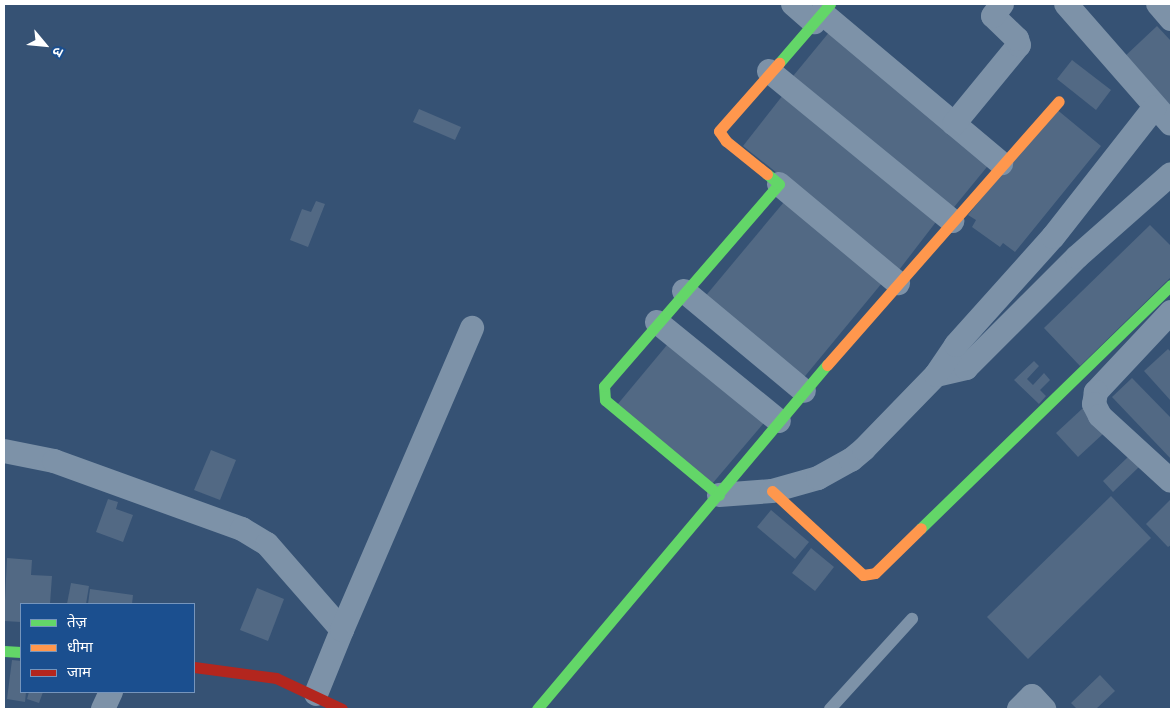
<!DOCTYPE html>
<html>
<head>
<meta charset="utf-8">
<style>
	body { margin:0 }
	#map { position:relative; width:1175px; height:713px; overflow:hidden; background:#365274; font-family:Quicksand,"Noto Sans Devanagari",sans-serif }
	div>[style] { position:absolute }
	[style*='--x'] { left:calc(var(--x)*1px); top:calc(var(--y)*1px); width:calc(var(--w)*1px); rotate:calc(var(--a)*1deg) }
	.building>* { inset:0; background:#526984 }
	.lane>* { height:12px; margin:-6px; padding:0 6px; transform-origin:6px; border-radius:6px; background:#7d92a8 }
	.street>* { height:24px; margin:-12px; padding:0 12px; transform-origin:12px; border-radius:12px; background:#7d92a8 }
	.fast>* { height:11px; margin:-5.5px; padding:0 5.5px; transform-origin:5.5px; border-radius:5.5px; background:#63d668 }
	.slow>* { height:11px; margin:-5.5px; padding:0 5.5px; transform-origin:5.5px; border-radius:5.5px; background:#ff974d }
	.jam>* { height:11px; margin:-5.5px; padding:0 5.5px; transform-origin:5.5px; border-radius:5.5px; background:#b3261e }
	span { translate:-50% -50%; white-space:nowrap; text-align:center; line-height:1.15; -webkit-text-stroke:4.5px #1b4f8f; paint-order:stroke }
	.frame { position:absolute; inset:0; border:5px solid #fff; pointer-events:none }
	.legend { position:absolute; left:20px; top:603px; width:175px; height:90px; box-sizing:border-box; background:#1b4f8f; border:1px solid #7695bc; margin:0; padding:6px 9px; list-style:none; font-size:15px; color:#fff }
	.legend li { display:flex; align-items:center; gap:10px; height:25px }
	.legend b { width:25px; border:1px solid #7695bc }
	.north { position:absolute; left:20px; top:20px; width:50px; height:50px; -webkit-text-stroke:4px #1b4f8f; paint-order:stroke; rotate:118deg; font-size:14px; font-weight:700; line-height:20px; text-align:center; color:#fff }
	.north::after { content:''; display:block; margin:auto; width:18px; height:22px; background:#fff; clip-path:polygon(50% 0,100% 100%,50% 72%,0 100%) }
</style>
</head>
<body>
<div id="map">
	<div class="building">
		<i style="clip-path:polygon(1157px 26px,1171px 41px,1171px 108px,1123px 58px)"></i>
		<i style="clip-path:polygon(831px 30px,991px 162px,950px 212px,789px 81px)"></i>
		<i style="clip-path:polygon(1072px 60px,1111px 90px,1096px 110px,1057px 79px)"></i>
		<i style="clip-path:polygon(783px 95px,939px 218px,899px 270px,743px 146px)"></i>
		<i style="clip-path:polygon(1055px 108px,1101px 146px,1015px 252px,1003px 243px,1000px 247px,972px 227px,976px 220px,968px 215px)"></i>
		<i style="clip-path:polygon(419px 109px,461px 127px,455px 140px,413px 122px)"></i>
		<i style="clip-path:polygon(316px 201px,325px 204px,308px 247px,290px 240px,302px 209px,311px 212px)"></i>
		<i style="clip-path:polygon(784px 202px,882px 283px,801px 381px,703px 299px)"></i>
		<i style="clip-path:polygon(1150px 225px,1171px 246px,1171px 277px,1080px 366px,1044px 328px)"></i>
		<i style="clip-path:polygon(672px 339px,768px 418px,712px 484px,617px 405px)"></i>
		<i style="clip-path:polygon(1168px 349px,1171px 352px,1171px 401px,1144px 371px)"></i>
		<i style="clip-path:polygon(1034px 361px,1039px 366px,1027px 379px,1033px 385px,1044px 373px,1050px 380px,1040px 390px,1046px 396px,1039px 404px,1014px 380px)"></i>
		<i style="clip-path:polygon(1132px 378px,1171px 418px,1171px 459px,1112px 397px)"></i>
		<i style="clip-path:polygon(1083px 408px,1104px 433px,1078px 457px,1056px 433px)"></i>
		<i style="clip-path:polygon(211px 450px,236px 460px,220px 500px,194px 490px)"></i>
		<i style="clip-path:polygon(1129px 456px,1139px 467px,1113px 492px,1103px 481px)"></i>
		<i style="clip-path:polygon(1111px 496px,1151px 538px,1028px 659px,987px 617px)"></i>
		<i style="clip-path:polygon(108px 499px,118px 502px,116px 509px,133px 515px,123px 542px,96px 532px)"></i>
		<i style="clip-path:polygon(1171px 499px,1171px 545px,1168px 547px,1146px 524px)"></i>
		<i style="clip-path:polygon(771px 510px,809px 542px,795px 559px,757px 527px)"></i>
		<i style="clip-path:polygon(811px 548px,834px 567px,815px 591px,792px 573px)"></i>
		<i style="clip-path:polygon(7px 558px,32px 560px,31px 575px,52px 576px,50px 604px,21px 604px,21px 622px,4px 621px)"></i>
		<i style="clip-path:polygon(71px 583px,89px 586px,86px 604px,67px 604px)"></i>
		<i style="clip-path:polygon(257px 588px,284px 599px,268px 641px,240px 630px)"></i>
		<i style="clip-path:polygon(90px 589px,133px 595px,132px 604px,88px 604px)"></i>
		<i style="clip-path:polygon(12px 660px,21px 661px,21px 692px,26px 692px,25px 702px,7px 699px)"></i>
		<i style="clip-path:polygon(1100px 675px,1115px 691px,1096px 709px,1077px 709px,1071px 703px)"></i>
		<i style="clip-path:polygon(29px 692px,43px 692px,39px 703px,27px 699px)"></i>
	</div>
	<div class="lane">
		<i style="--x:830;--y:709;--w:122;--a:-47.7"></i>
	</div>
	<div class="street">
		<i style="--x:793;--y:4;--w:28;--a:41"></i>
		<i style="--x:1066;--y:4;--w:159;--a:48.8"></i>
		<i style="--x:1158;--y:4;--w:20;--a:49"></i>
		<i style="--x:822;--y:13;--w:234;--a:40"></i>
		<i style="--x:769;--y:71;--w:237;--a:39.3"></i>
		<i style="--x:954;--y:124;--w:102;--a:-50.6"></i>
		<i style="--x:1019;--y:45;--w:6;--a:-108"></i>
		<i style="--x:1017;--y:39;--w:33;--a:-136"></i>
		<i style="--x:993;--y:16;--w:15;--a:-53"></i>
		<i style="--x:779;--y:184;--w:155;--a:39.8"></i>
		<i style="--x:684;--y:291;--w:156;--a:39.8"></i>
		<i style="--x:1171;--y:312;--w:110;--a:133.2"></i>
		<i style="--x:1096;--y:392;--w:12;--a:99"></i>
		<i style="--x:1094;--y:404;--w:13;--a:63"></i>
		<i style="--x:1100;--y:416;--w:96;--a:42.5"></i>
		<i style="--x:657;--y:322;--w:157;--a:39.1"></i>
		<i style="--x:936;--y:375;--w:31;--a:-13"></i>
		<i style="--x:966;--y:368;--w:157;--a:-45"></i>
		<i style="--x:1077;--y:257;--w:125;--a:-41.4"></i>
		<i style="--x:4;--y:451;--w:51;--a:11.3"></i>
		<i style="--x:54;--y:461;--w:200;--a:19.9"></i>
		<i style="--x:242;--y:529;--w:29;--a:31"></i>
		<i style="--x:267;--y:544;--w:114;--a:48.9"></i>
		<i style="--x:342;--y:630;--w:69;--a:112.1"></i>
		<i style="--x:719;--y:495;--w:53;--a:-4.3"></i>
		<i style="--x:772;--y:491;--w:48;--a:-15.8"></i>
		<i style="--x:818;--y:478;--w:38;--a:-29"></i>
		<i style="--x:851;--y:460;--w:17;--a:-40"></i>
		<i style="--x:864;--y:449;--w:103;--a:-45.8"></i>
		<i style="--x:936;--y:375;--w:36;--a:-56"></i>
		<i style="--x:956;--y:345;--w:145;--a:-48.1"></i>
		<i style="--x:1053;--y:237;--w:165;--a:-51.9"></i>
		<i style="--x:342;--y:630;--w:329;--a:-66.7"></i>
		<i style="--x:103;--y:709;--w:19;--a:-65"></i>
		<i style="--x:1019;--y:709;--w:18;--a:-45"></i>
		<i style="--x:1032;--y:696;--w:18;--a:47"></i>
	</div>
	<div class="fast">
		<i style="--x:779;--y:63;--w:78;--a:-49.2"></i>
		<i style="--x:719;--y:495;--w:148;--a:-140.2"></i>
		<i style="--x:605;--y:400;--w:14;--a:-94"></i>
		<i style="--x:604;--y:386;--w:267;--a:-49.1"></i>
		<i style="--x:779;--y:184;--w:16;--a:-140"></i>
		<i style="--x:921;--y:528;--w:349;--a:-44.2"></i>
		<i style="--x:4;--y:651;--w:17;--a:3"></i>
		<i style="--x:537;--y:709;--w:450;--a:-49.9"></i>
	</div>
	<div class="slow">
		<i style="--x:767;--y:174;--w:53;--a:-141.2"></i>
		<i style="--x:726;--y:141;--w:12;--a:-125"></i>
		<i style="--x:719;--y:131;--w:91;--a:-48.6"></i>
		<i style="--x:827;--y:365;--w:351;--a:-48.7"></i>
		<i style="--x:772;--y:491;--w:124;--a:42.7"></i>
		<i style="--x:863;--y:575;--w:12;--a:-9"></i>
		<i style="--x:875;--y:573;--w:64;--a:-44.4"></i>
	</div>
	<div class="jam">
		<i style="--x:194;--y:667;--w:83;--a:7.6"></i>
		<i style="--x:276;--y:678;--w:73;--a:25.2"></i>
	</div>
	<div class="frame"></div>
	<ul class="legend">
	<li><b style="height:6px;background:#63d668"></b>तेज़</li>
	<li><b style="height:6px;background:#ff974d"></b>धीमा</li>
	<li><b style="height:6px;background:#b3261e"></b>जाम</li>
	</ul>
	<div class="north">उ</div>
</div>
</body>
</html>
